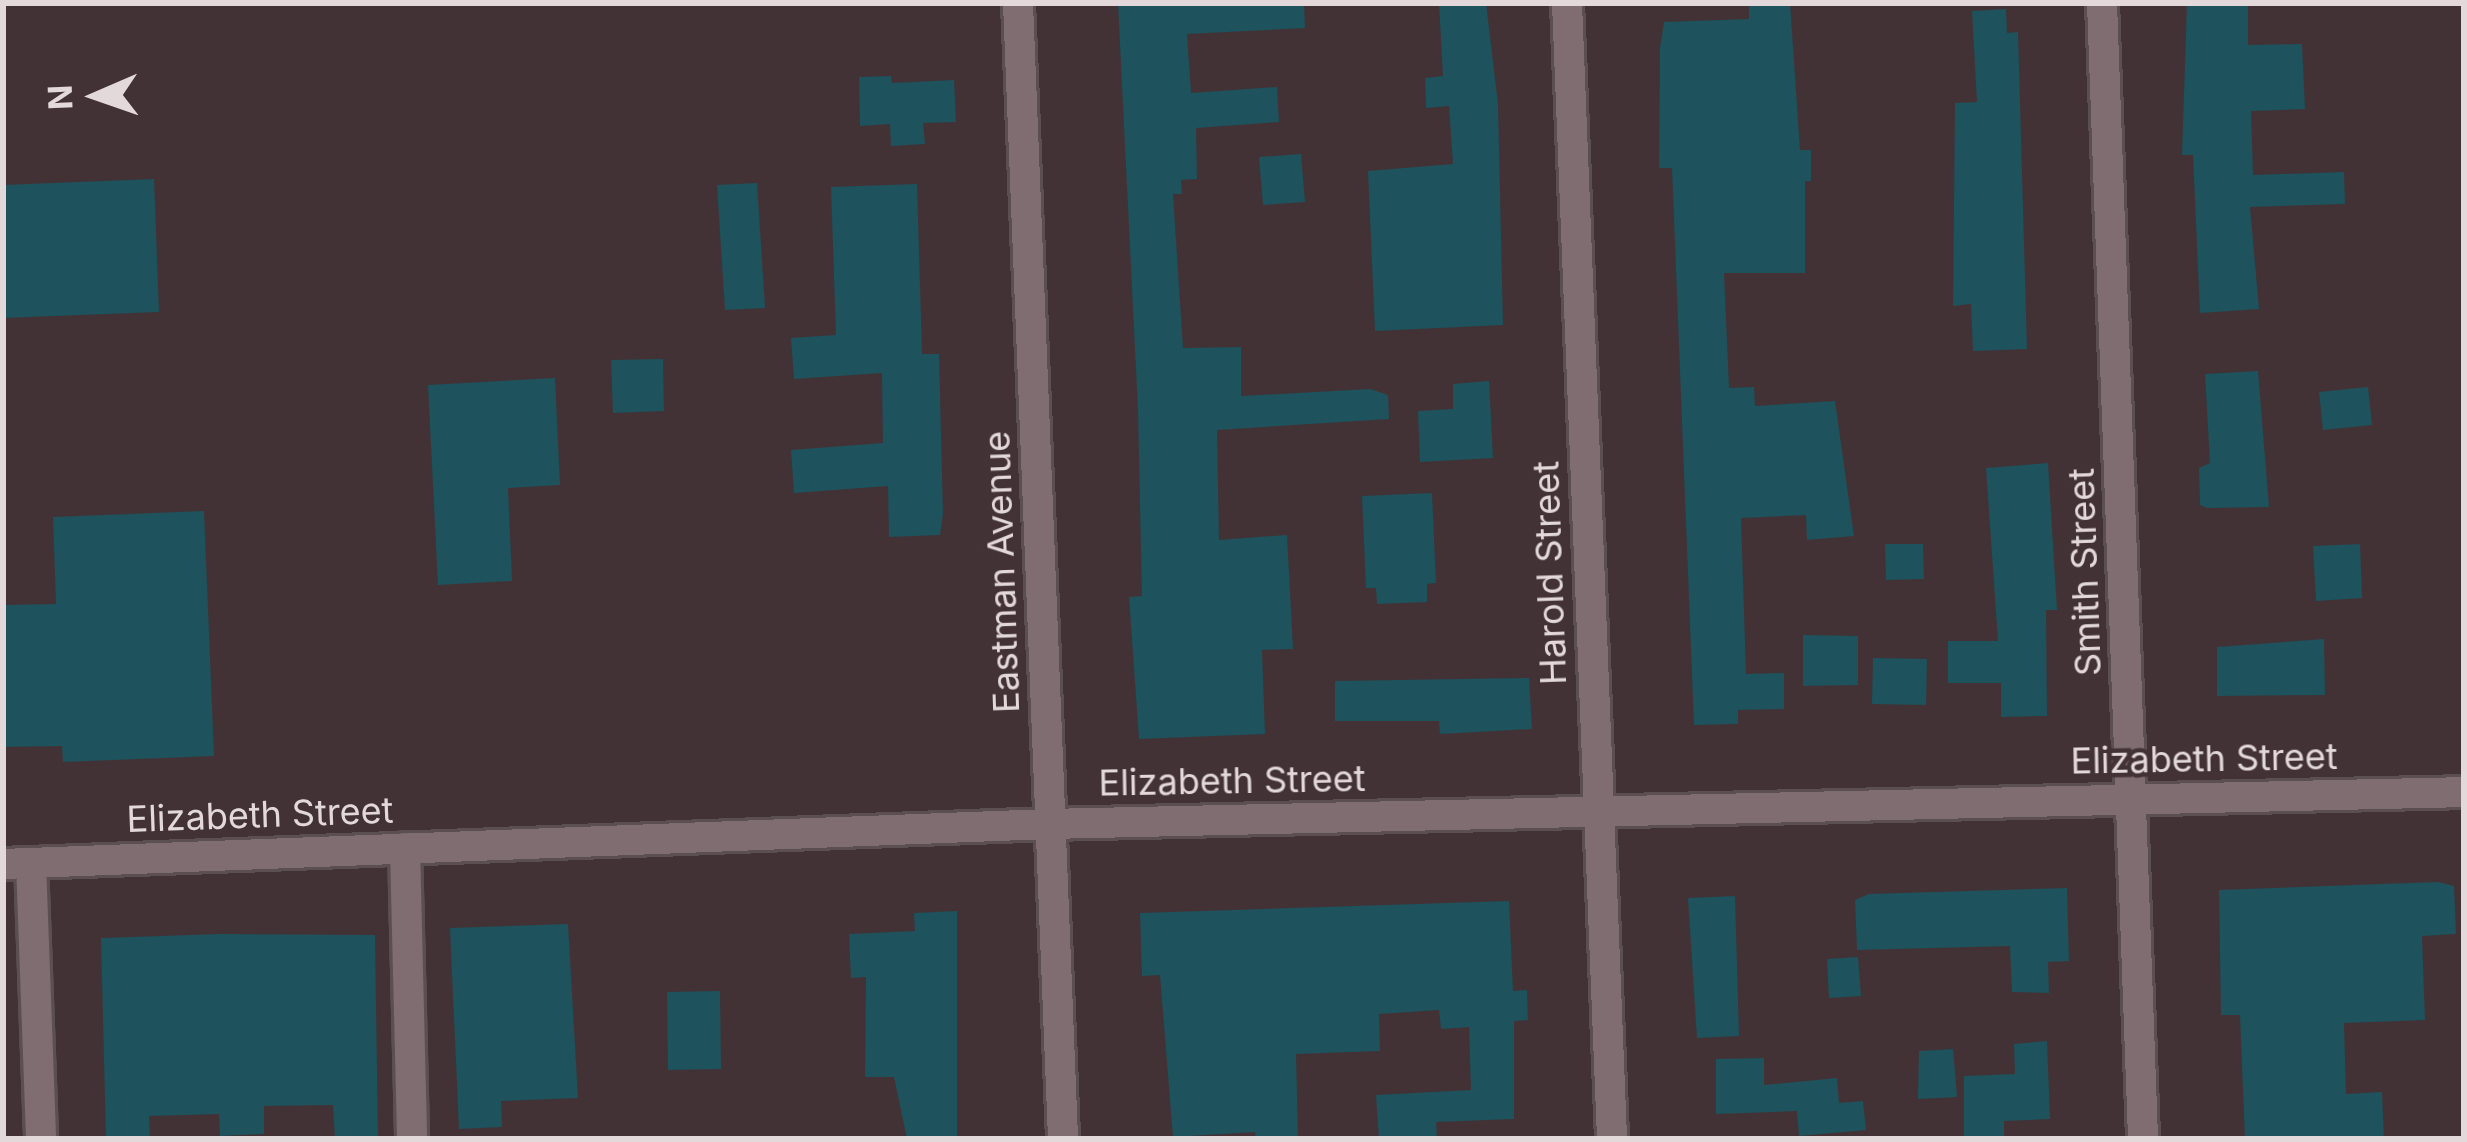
<!DOCTYPE html>
<html>
<head>
<meta charset="utf-8">
<style>
	body { margin:0 }
	#map { position:relative; width:2467px; height:1142px; overflow:hidden; background:#423236; font-family:Inter,sans-serif }
	div>[style] { position:absolute }
	[style*='--x'] { left:calc(var(--x)*1px); top:calc(var(--y)*1px); width:calc(var(--w)*1px); rotate:calc(var(--a)*1deg) }
	.building>* { inset:0; background:#1e525c }
	.roads { filter:drop-shadow(3px 0 #5c4f52) drop-shadow(-3px 0 #5c4f52) drop-shadow(0 3px #5c4f52) drop-shadow(0 -3px #5c4f52) }
	.minor>* { height:30px; margin:-15px; padding:0 15px; transform-origin:15px; border-radius:15px; background:#7f6d71 }
	span { translate:-50% -50%; white-space:nowrap; text-align:center; line-height:1.15; -webkit-text-stroke:9px #423236; paint-order:stroke }
	.street-label { font-size:36px; color:#e3d8da }
	.frame { position:absolute; inset:0; border:6px solid #e3d8da; pointer-events:none }
	.north { position:absolute; left:36px; top:36px; width:120px; height:120px; -webkit-text-stroke:9px #423236; paint-order:stroke; rotate:268deg; font-size:33px; font-weight:700; line-height:48px; text-align:center; color:#e3d8da }
	.north::after { content:''; display:block; margin:auto; width:42px; height:54px; background:#e3d8da; clip-path:polygon(50% 0,100% 100%,50% 72%,0 100%) }
</style>
</head>
<body>
<div id="map">
	<div class="building">
		<i style="clip-path:polygon(1118px 3px,1304px 3px,1305px 28px,1187px 34px,1191px 93px,1277px 87px,1279px 122px,1196px 128px,1197px 179px,1181px 180px,1182px 194px,1173px 194px,1183px 348px,1241px 347px,1241px 396px,1370px 389px,1388px 395px,1389px 419px,1217px 430px,1219px 540px,1287px 535px,1293px 649px,1262px 650px,1265px 734px,1139px 739px,1129px 597px,1142px 596px,1138px 410px)"></i>
		<i style="clip-path:polygon(1439px 3px,1486px 3px,1498px 104px,1503px 325px,1375px 331px,1368px 171px,1453px 164px,1449px 106px,1426px 108px,1425px 78px,1443px 76px)"></i>
		<i style="clip-path:polygon(1749px 3px,1790px 3px,1800px 150px,1811px 150px,1811px 181px,1805px 181px,1805px 273px,1724px 273px,1729px 388px,1754px 387px,1755px 406px,1835px 401px,1854px 536px,1807px 540px,1806px 515px,1741px 518px,1746px 674px,1784px 673px,1784px 709px,1738px 710px,1738px 724px,1694px 725px,1672px 168px,1659px 168px,1660px 48px,1664px 22px,1749px 19px)"></i>
		<i style="clip-path:polygon(2187px 3px,2248px 3px,2248px 45px,2302px 44px,2305px 109px,2251px 111px,2253px 175px,2344px 172px,2345px 204px,2250px 207px,2259px 309px,2200px 313px,2193px 155px,2182px 155px)"></i>
		<i style="clip-path:polygon(2006px 9px,2007px 33px,2018px 32px,2027px 349px,1973px 351px,1971px 304px,1953px 306px,1955px 103px,1977px 102px,1972px 11px)"></i>
		<i style="clip-path:polygon(891px 76px,892px 83px,954px 80px,956px 122px,923px 123px,925px 144px,891px 146px,890px 124px,860px 126px,859px 77px)"></i>
		<i style="clip-path:polygon(1301px 154px,1305px 202px,1263px 205px,1259px 157px)"></i>
		<i style="clip-path:polygon(154px 179px,159px 312px,3px 318px,3px 185px)"></i>
		<i style="clip-path:polygon(757px 183px,765px 308px,725px 310px,717px 185px)"></i>
		<i style="clip-path:polygon(917px 184px,922px 354px,939px 354px,943px 514px,940px 535px,889px 537px,888px 486px,794px 493px,791px 450px,883px 443px,882px 373px,794px 379px,791px 338px,836px 335px,831px 187px)"></i>
		<i style="clip-path:polygon(663px 359px,664px 411px,613px 413px,611px 360px)"></i>
		<i style="clip-path:polygon(2258px 371px,2269px 507px,2207px 508px,2200px 505px,2199px 468px,2210px 463px,2205px 374px)"></i>
		<i style="clip-path:polygon(555px 378px,560px 485px,508px 488px,512px 581px,438px 585px,428px 385px)"></i>
		<i style="clip-path:polygon(1489px 381px,1493px 458px,1420px 462px,1418px 411px,1453px 409px,1453px 384px)"></i>
		<i style="clip-path:polygon(2368px 387px,2372px 425px,2323px 430px,2319px 392px)"></i>
		<i style="clip-path:polygon(2048px 463px,2057px 610px,2046px 610px,2047px 716px,2001px 717px,2001px 683px,1948px 683px,1948px 641px,1998px 641px,1986px 468px)"></i>
		<i style="clip-path:polygon(1432px 493px,1436px 583px,1427px 584px,1427px 602px,1377px 604px,1376px 588px,1366px 588px,1362px 496px)"></i>
		<i style="clip-path:polygon(204px 511px,214px 756px,63px 762px,62px 746px,3px 747px,3px 605px,56px 604px,53px 517px)"></i>
		<i style="clip-path:polygon(1885px 544px,1923px 544px,1924px 579px,1886px 580px)"></i>
		<i style="clip-path:polygon(2360px 544px,2362px 598px,2316px 601px,2313px 546px)"></i>
		<i style="clip-path:polygon(1803px 635px,1858px 636px,1858px 685px,1803px 686px)"></i>
		<i style="clip-path:polygon(2324px 639px,2325px 695px,2217px 696px,2217px 647px)"></i>
		<i style="clip-path:polygon(1873px 658px,1927px 659px,1926px 705px,1872px 704px)"></i>
		<i style="clip-path:polygon(1529px 678px,1532px 729px,1440px 734px,1439px 721px,1335px 721px,1335px 681px)"></i>
		<i style="clip-path:polygon(2438px 882px,2454px 886px,2456px 934px,2422px 936px,2425px 1020px,2344px 1023px,2346px 1094px,2382px 1092px,2384px 1139px,2245px 1139px,2240px 1015px,2221px 1015px,2219px 890px)"></i>
		<i style="clip-path:polygon(2067px 888px,2069px 961px,2048px 962px,2049px 993px,2012px 992px,2010px 946px,1857px 950px,1855px 900px,1869px 894px)"></i>
		<i style="clip-path:polygon(1735px 896px,1739px 1036px,1697px 1038px,1688px 898px)"></i>
		<i style="clip-path:polygon(1509px 901px,1513px 991px,1527px 990px,1528px 1020px,1514px 1021px,1514px 1119px,1436px 1122px,1437px 1139px,1379px 1139px,1376px 1095px,1471px 1090px,1469px 1027px,1441px 1029px,1439px 1010px,1379px 1014px,1380px 1051px,1296px 1054px,1298px 1139px,1256px 1139px,1255px 1132px,1173px 1137px,1160px 975px,1142px 976px,1140px 913px)"></i>
		<i style="clip-path:polygon(957px 911px,957px 1139px,907px 1139px,894px 1077px,865px 1077px,866px 977px,851px 978px,849px 934px,915px 931px,914px 913px)"></i>
		<i style="clip-path:polygon(568px 924px,578px 1098px,501px 1101px,502px 1127px,459px 1129px,450px 928px)"></i>
		<i style="clip-path:polygon(220px 934px,375px 935px,378px 1139px,335px 1139px,333px 1105px,264px 1106px,264px 1134px,220px 1136px,219px 1114px,149px 1116px,150px 1139px,106px 1139px,101px 938px)"></i>
		<i style="clip-path:polygon(1858px 957px,1861px 996px,1829px 998px,1827px 959px)"></i>
		<i style="clip-path:polygon(720px 991px,721px 1069px,668px 1070px,667px 992px)"></i>
		<i style="clip-path:polygon(2047px 1041px,2050px 1119px,2004px 1121px,2004px 1139px,1964px 1139px,1964px 1076px,2015px 1074px,2014px 1044px)"></i>
		<i style="clip-path:polygon(1953px 1049px,1957px 1097px,1918px 1099px,1919px 1051px)"></i>
		<i style="clip-path:polygon(1764px 1058px,1764px 1085px,1837px 1078px,1839px 1103px,1863px 1101px,1866px 1130px,1799px 1136px,1797px 1111px,1716px 1114px,1716px 1059px)"></i>
	</div>
	<div class="roads">
		<div class="minor">
			<i style="--x:1018;--y:3;--w:1137;--a:87.73"></i>
			<i style="--x:1567;--y:3;--w:1137;--a:87.73"></i>
			<i style="--x:2102;--y:3;--w:1137;--a:87.93"></i>
			<i style="--x:405;--y:848;--w:291;--a:88.6"></i>
			<i style="--x:31;--y:863;--w:276;--a:87.9"></i>
			<i style="--x:3;--y:864;--w:1046;--a:-2.19"></i>
			<i style="--x:1048;--y:824;--w:1416;--a:-1.29"></i>
		</div>
	</div>
	<div class="street-label">
		<span style="left:1002px;top:572px;rotate:-92deg">Eastman Avenue</span>
		<span style="left:2085px;top:572px;rotate:-92deg">Smith Street</span>
		<span style="left:1550px;top:573px;rotate:-92deg">Harold Street</span>
		<span style="left:2204px;top:759px;rotate:-1deg">Elizabeth Street</span>
		<span style="left:1232px;top:781px;rotate:-1deg">Elizabeth Street</span>
		<span style="left:260px;top:815px;rotate:-2deg">Elizabeth Street</span>
	</div>
	<div class="frame"></div>
	<div class="north">N</div>
</div>
</body>
</html>
